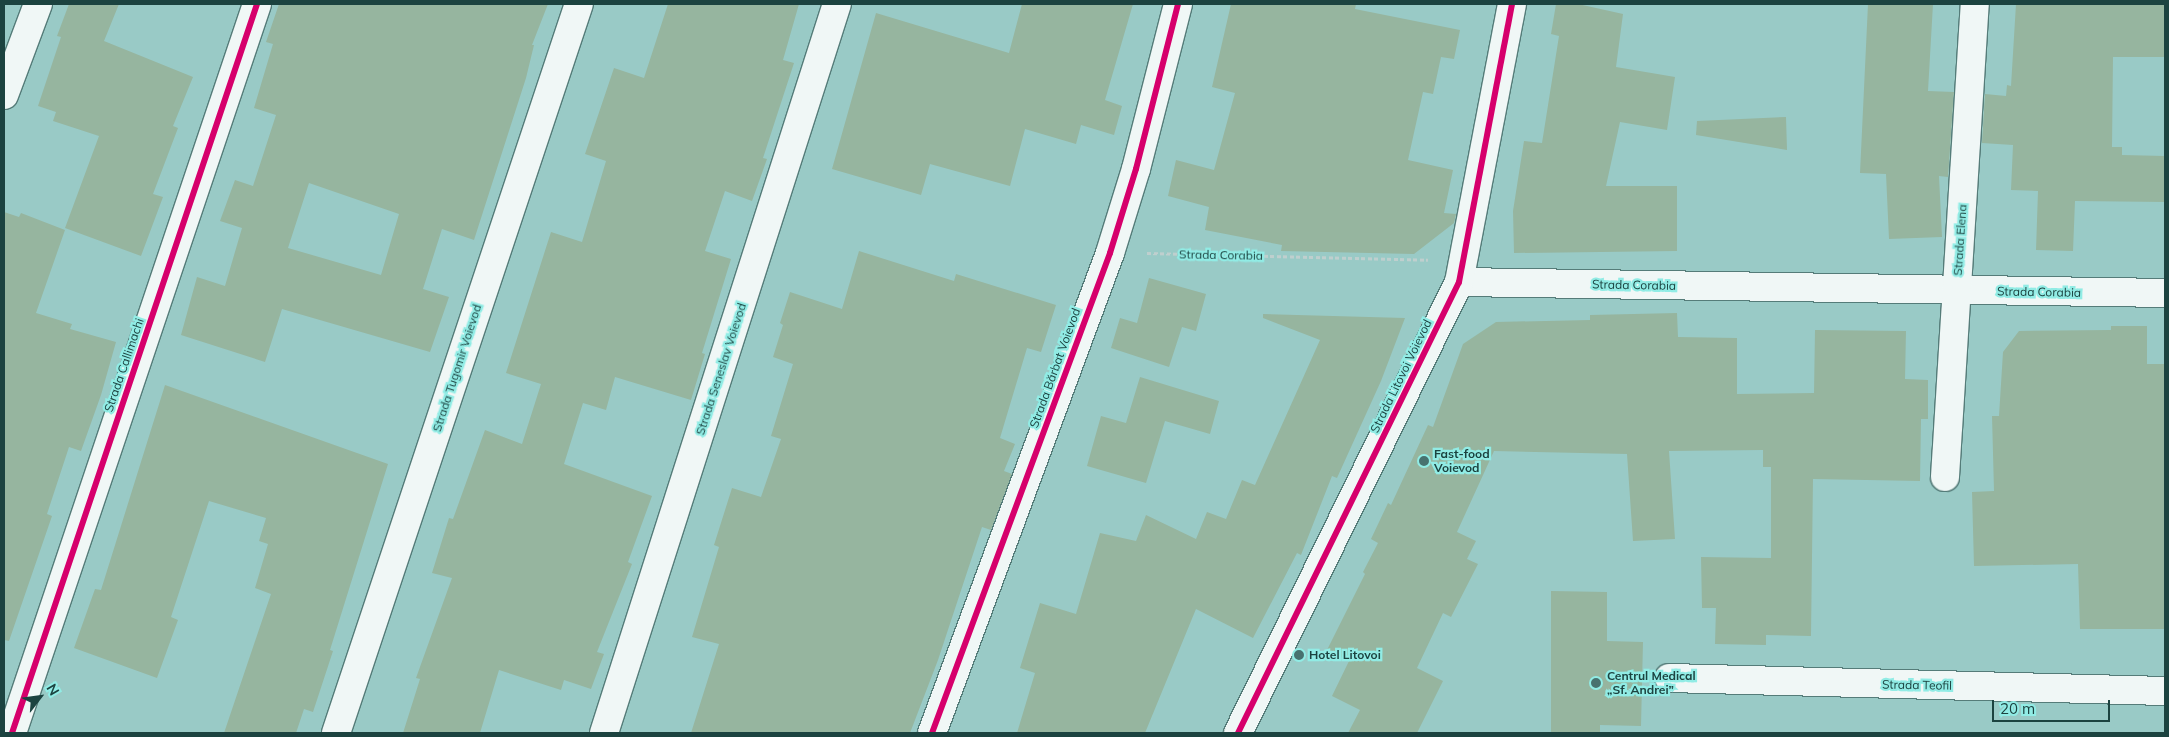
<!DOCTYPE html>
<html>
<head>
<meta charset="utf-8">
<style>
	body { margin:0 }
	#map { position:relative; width:2169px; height:737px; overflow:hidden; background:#99cac6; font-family:Mulish,sans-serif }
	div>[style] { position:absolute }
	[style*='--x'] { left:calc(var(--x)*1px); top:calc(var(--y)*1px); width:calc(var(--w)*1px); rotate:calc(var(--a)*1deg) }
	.building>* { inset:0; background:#96b59f }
	.path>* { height:3px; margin-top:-1.5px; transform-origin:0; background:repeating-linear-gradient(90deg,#bfcfce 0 4px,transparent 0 6.5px) }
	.roads { filter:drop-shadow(1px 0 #557c79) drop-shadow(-1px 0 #557c79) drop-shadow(0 1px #557c79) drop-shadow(0 -1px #557c79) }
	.street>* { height:28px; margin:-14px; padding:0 14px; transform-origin:14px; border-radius:14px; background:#f0f7f6 }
	.cycleway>* { height:6px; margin:-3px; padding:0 3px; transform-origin:3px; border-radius:3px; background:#d6006c }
	.dots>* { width:14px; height:14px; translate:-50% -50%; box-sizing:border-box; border:2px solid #91ece5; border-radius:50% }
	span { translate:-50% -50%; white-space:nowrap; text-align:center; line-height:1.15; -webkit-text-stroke:4.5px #91ece5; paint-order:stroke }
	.street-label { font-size:12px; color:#1c4340 }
	.poi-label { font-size:12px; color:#1c4340; font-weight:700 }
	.left { translate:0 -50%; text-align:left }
	.frame { position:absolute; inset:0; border:5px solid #1c4340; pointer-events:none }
	.north { position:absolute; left:15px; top:672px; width:50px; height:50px; -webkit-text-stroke:4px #91ece5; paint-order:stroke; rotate:60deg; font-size:14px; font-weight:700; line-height:20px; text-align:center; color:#1c4340 }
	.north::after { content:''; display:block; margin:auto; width:18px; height:22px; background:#1c4340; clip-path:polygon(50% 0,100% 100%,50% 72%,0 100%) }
	.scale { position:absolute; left:1992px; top:700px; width:118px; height:22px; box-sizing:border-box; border:2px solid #1c4340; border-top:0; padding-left:6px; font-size:15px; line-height:18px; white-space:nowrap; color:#1c4340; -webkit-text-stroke:4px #91ece5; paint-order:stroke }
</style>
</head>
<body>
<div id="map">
	<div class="building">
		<i style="clip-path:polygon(69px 4px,119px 4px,104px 41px,193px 77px,173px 126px,178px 128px,153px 194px,163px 197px,141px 256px,65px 228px,99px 136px,53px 121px,56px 112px,38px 106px,61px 37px,57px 36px)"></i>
		<i style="clip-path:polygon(evenodd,279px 4px,548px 4px,532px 45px,534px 45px,526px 78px,474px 240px,442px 229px,423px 289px,449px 297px,430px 352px,282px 309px,265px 362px,181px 335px,197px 277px,225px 286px,242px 228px,220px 221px,235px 180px,253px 186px,276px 115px,254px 108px,273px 44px,266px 42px,279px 4px,309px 183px,399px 214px,381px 275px,288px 248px,309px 183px)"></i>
		<i style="clip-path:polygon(668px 4px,799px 4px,783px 60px,794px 63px,763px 158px,767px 159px,752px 201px,725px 191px,705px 251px,731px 259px,702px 353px,705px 354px,691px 400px,615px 377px,606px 410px,583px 403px,564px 464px,652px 496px,628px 562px,632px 564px,597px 652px,604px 654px,591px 689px,564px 680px,561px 690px,499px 670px,480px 733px,403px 733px,420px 679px,416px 678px,452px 578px,432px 573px,449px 518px,453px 519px,485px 430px,522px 444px,541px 384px,506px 373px,551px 232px,582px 242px,606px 161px,585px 154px,614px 68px,644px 78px)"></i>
		<i style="clip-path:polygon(1022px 4px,1133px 4px,1105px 100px,1122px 106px,1114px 135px,1081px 125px,1076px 144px,1025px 129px,1010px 186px,930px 164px,921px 195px,832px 169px,876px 13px,1009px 53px)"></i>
		<i style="clip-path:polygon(1231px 4px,1356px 4px,1355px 9px,1460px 30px,1454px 59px,1441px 57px,1433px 94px,1423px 92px,1408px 160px,1453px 170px,1444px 213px,1456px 214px,1454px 223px,1414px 254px,1281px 251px,1282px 245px,1205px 230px,1209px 207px,1168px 196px,1176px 160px,1214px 170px,1235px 93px,1212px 87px)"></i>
		<i style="clip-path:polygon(1556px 4px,1578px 4px,1623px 14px,1616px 67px,1675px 77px,1667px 130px,1620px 122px,1606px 186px,1677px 186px,1677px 251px,1514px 253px,1513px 211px,1524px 141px,1542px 143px,1559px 36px,1551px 34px)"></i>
		<i style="clip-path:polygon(1868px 4px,1933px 4px,1928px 91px,1954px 92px,1948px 177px,1939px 176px,1942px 237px,1889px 239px,1886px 174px,1860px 173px)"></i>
		<i style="clip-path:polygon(2016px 4px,2165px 4px,2165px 57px,2113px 57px,2112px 147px,2122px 147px,2122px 155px,2165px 156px,2165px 202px,2075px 201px,2073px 251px,2036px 250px,2038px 191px,2011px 190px,2013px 145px,1982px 143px,1985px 94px,2006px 96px,2007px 85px,2011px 86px)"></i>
		<i style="clip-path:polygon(1786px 117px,1787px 150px,1696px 135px,1697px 121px)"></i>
		<i style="clip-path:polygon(4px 212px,19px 217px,21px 213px,65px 230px,36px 313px,72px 324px,70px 329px,116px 342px,101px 395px,81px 451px,69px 447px,47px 514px,52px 516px,9px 641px,4px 640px)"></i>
		<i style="clip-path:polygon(859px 251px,954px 281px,956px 274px,1056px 305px,1041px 352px,1027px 348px,1000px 438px,1015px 444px,1004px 471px,1012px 474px,991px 530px,982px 527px,938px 660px,910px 733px,691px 733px,719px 644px,692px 637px,719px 547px,714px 545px,732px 488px,761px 497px,781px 439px,771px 436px,793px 364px,773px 357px,783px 325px,780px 323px,790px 292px,842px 309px)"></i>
		<i style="clip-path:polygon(1149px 278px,1206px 294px,1196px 331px,1182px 327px,1169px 367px,1111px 348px,1120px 318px,1137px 323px)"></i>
		<i style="clip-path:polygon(1677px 313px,1678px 337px,1737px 338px,1737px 394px,1814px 393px,1815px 330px,1906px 331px,1905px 379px,1928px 380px,1928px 419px,1921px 419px,1920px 481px,1813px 479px,1811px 636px,1766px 635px,1766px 645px,1715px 644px,1716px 608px,1702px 608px,1701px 557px,1771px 558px,1771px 467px,1763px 467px,1763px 450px,1669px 451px,1675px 539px,1633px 541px,1627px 454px,1494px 451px,1457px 532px,1476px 541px,1467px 559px,1478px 564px,1451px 617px,1443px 613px,1417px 668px,1443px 681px,1417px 733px,1348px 733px,1360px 710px,1332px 696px,1349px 661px,1327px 650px,1365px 574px,1363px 572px,1378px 543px,1371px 539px,1388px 503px,1391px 505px,1428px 425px,1433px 427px,1463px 344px,1496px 322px,1590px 320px,1590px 315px)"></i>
		<i style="clip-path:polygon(1263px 314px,1405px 318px,1381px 381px,1337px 478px,1332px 476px,1301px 555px,1297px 553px,1253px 638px,1196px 609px,1145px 733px,1017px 733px,1035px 673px,1020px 668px,1040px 603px,1076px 614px,1100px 533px,1136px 541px,1146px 515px,1196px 539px,1207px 512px,1226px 519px,1242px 480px,1255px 485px,1320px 340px,1263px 318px)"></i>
		<i style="clip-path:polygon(2111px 326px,2147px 326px,2147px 364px,2165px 364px,2165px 629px,2080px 629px,2078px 564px,1974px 566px,1972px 492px,1994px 491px,1992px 416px,1999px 416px,2003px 352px,2019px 331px,2111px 330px)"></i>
		<i style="clip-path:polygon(1140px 377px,1219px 401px,1210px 434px,1165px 421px,1146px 483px,1087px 466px,1101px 416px,1126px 423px)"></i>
		<i style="clip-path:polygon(165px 385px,388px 464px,330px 650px,333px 651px,313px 712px,304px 709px,296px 733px,224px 733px,271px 594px,255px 588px,268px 544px,259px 541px,266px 518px,209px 501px,171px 617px,178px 620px,157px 678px,74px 648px,95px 589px,101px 590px)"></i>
		<i style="clip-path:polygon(1551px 591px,1607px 592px,1607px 641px,1643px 642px,1641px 726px,1600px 725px,1600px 733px,1551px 733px)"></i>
	</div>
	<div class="path">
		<i style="--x:1147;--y:253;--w:281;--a:1.4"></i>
	</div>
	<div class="roads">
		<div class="street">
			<i style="--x:4;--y:95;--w:97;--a:-69.5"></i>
			<i style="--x:1459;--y:282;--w:706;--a:0.89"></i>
			<i style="--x:1945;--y:477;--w:474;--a:-86.4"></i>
			<i style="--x:1669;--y:678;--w:496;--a:1.5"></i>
			<i style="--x:12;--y:733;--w:769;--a:-71.42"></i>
			<i style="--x:336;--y:733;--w:768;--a:-71.57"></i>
			<i style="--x:604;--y:733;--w:765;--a:-72.28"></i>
			<i style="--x:932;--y:733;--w:512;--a:-69.65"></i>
			<i style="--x:1110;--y:253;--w:88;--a:-72.8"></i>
			<i style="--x:1136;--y:169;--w:170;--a:-75.7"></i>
			<i style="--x:1238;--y:733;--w:502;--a:-63.89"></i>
			<i style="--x:1459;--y:282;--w:283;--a:-79.2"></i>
		</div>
	</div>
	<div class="cycleway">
		<i style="--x:12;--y:733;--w:769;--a:-71.42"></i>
		<i style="--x:932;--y:733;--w:512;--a:-69.65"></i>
		<i style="--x:1110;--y:253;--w:88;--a:-72.8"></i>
		<i style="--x:1136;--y:169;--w:170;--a:-75.7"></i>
		<i style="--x:1238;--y:733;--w:502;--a:-63.89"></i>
		<i style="--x:1459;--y:282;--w:283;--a:-79.2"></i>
	</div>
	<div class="dots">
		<i style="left:1424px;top:461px;background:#48726f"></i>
		<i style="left:1299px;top:655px;background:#48726f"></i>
		<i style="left:1596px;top:683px;background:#48726f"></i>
	</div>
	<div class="street-label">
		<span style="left:1960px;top:240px;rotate:-86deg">Strada Elena</span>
		<span style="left:1221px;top:255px;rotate:1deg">Strada Corabia</span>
		<span style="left:1634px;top:285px;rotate:1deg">Strada Corabia</span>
		<span style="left:2039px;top:292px;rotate:1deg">Strada Corabia</span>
		<span style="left:124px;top:365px;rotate:-71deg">Strada Callimachi</span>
		<span style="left:457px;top:368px;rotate:-72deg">Strada Tugomir Voievod</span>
		<span style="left:1055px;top:368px;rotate:-70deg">Strada Bărbat Voievod</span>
		<span style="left:721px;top:369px;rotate:-72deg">Strada Seneslav Voievod</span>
		<span style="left:1401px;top:376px;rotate:-64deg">Strada Litovoi Voievod</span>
		<span style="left:1917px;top:685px;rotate:1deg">Strada Teofil</span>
	</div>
	<div class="poi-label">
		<span class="left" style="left:1434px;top:461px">Fast-food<br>Voievod</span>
		<span class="left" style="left:1309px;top:655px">Hotel Litovoi</span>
		<span class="left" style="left:1607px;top:683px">Centrul Medical<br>„Sf. Andrei”</span>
	</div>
	<div class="frame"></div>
	<div class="north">N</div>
	<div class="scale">20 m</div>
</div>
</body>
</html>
